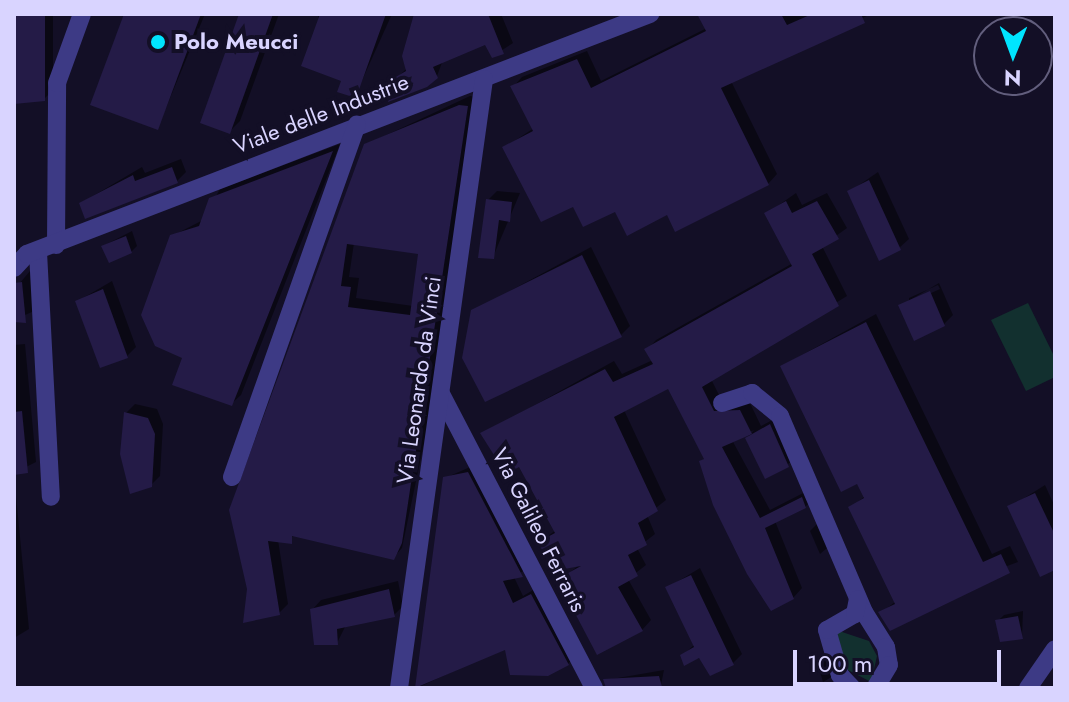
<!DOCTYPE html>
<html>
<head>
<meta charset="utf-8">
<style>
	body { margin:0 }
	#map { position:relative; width:1069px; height:702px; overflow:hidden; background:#130f26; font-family:Jost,sans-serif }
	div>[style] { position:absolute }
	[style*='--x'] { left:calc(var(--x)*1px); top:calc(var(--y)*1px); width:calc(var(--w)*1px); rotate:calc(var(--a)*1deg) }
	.green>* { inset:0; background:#12302f }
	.shadow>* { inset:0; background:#0007 }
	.building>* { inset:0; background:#241b47 }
	.minor>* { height:18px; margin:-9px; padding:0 9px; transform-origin:9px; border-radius:9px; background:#3d3a85 }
	.dots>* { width:22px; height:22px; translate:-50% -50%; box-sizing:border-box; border:4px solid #130f26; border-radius:50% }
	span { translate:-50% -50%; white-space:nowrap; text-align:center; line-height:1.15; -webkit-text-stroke:8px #130f26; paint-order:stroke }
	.poi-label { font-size:22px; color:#d9d4ff; font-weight:700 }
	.left { translate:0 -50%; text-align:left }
	.street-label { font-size:22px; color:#d9d4ff }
	.frame { position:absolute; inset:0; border:16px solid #d9d4ff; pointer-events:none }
	.north { position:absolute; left:973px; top:16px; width:80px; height:80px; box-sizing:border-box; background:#130f26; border:2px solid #625e7d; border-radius:50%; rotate:181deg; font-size:22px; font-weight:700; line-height:32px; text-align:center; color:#d9d4ff }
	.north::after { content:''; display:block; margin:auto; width:28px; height:36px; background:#00e5ff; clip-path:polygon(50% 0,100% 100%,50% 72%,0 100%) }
	.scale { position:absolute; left:793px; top:650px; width:208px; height:36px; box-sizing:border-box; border:4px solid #d9d4ff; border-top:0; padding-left:10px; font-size:24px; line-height:28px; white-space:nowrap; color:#d9d4ff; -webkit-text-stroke:6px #130f26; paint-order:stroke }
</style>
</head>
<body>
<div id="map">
	<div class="green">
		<i style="clip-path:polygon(1028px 303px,1055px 358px,1055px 377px,1026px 391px,991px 320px)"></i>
		<i style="clip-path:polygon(836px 630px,869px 641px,877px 656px,871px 682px,846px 669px)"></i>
	</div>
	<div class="shadow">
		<i style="clip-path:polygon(14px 14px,53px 14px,53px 90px,44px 99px,14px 102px)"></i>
		<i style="clip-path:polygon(126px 14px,205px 14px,158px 127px)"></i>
		<i style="clip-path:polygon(241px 14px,279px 14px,240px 121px,230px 131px)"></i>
		<i style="clip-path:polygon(317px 14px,392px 14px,355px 96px,344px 80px)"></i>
		<i style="clip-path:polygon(416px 14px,501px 14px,513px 43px,493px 56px,486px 43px,443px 60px,437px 76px,396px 79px,406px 69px)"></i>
		<i style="clip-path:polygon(700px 14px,871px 14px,731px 81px,777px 174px,768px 184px,668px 213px,574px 205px,504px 148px,534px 128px,513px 87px,522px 77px,587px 51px,601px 81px,707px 28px)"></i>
		<i style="clip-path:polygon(evenodd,470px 96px,476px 97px,433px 400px,402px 548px,393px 558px,298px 535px,278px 540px,288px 604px,279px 613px,249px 589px,365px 145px,470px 96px,354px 243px,420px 253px,413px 306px,356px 298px,359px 278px,349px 277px,354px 243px)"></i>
		<i style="clip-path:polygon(340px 144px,241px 395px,231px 404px,184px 357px,172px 236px,203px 220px,220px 189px)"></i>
		<i style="clip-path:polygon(181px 159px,186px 172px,177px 181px,81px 203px,142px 167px,145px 173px)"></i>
		<i style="clip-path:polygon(878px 172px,909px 239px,899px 248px,849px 192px)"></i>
		<i style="clip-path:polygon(497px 191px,520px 193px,493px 257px,488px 200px)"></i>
		<i style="clip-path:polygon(796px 193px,802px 205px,827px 193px,847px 228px,822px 246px,847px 296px,711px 379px,723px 403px,749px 401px,761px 426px,780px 416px,797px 456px,787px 465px,747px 438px,754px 430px,732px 440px,770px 510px,811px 489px,815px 497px,805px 507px,775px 521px,802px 588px,793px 598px,701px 462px,706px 457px,669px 386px,624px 410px,666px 500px,647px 515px,655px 534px,637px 548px,646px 565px,628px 579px,651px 620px,642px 630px,560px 580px,578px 566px,540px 542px,556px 530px,520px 464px,483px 434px,614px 361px,622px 374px,653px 360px,647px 350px,656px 340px,793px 263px,766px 214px)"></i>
		<i style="clip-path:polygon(132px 231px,137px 246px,131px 252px,103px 246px)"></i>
		<i style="clip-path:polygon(591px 247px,630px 326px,621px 335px,473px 311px)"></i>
		<i style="clip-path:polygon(30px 271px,34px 311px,14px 320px,14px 290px)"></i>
		<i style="clip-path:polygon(112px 281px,136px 347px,127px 356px,78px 301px)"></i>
		<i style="clip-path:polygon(evenodd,939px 283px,953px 315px,944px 324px,900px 306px,939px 283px,938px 285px,940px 289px,909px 303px,909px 298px,938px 285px)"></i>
		<i style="clip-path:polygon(876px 314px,992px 554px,1010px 546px,1018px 562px,881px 613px,896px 601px,851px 508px,865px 496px,782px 366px)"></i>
		<i style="clip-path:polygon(25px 344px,36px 462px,14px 473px,14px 345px)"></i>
		<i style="clip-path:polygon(135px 404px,157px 409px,163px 424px,160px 476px,151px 485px,126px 413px)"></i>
		<i style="clip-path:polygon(477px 464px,531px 566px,514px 577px,523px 596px,540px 586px,577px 654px,568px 664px,506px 647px,417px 688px,445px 478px)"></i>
		<i style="clip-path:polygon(14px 476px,29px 629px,14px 638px)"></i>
		<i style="clip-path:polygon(1045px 485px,1055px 507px,1055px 568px,1010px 507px)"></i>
		<i style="clip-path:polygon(820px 521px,834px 542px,820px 554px,810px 531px)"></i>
		<i style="clip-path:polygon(700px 568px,742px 654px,733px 663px,682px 656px,695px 644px,667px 588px)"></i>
		<i style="clip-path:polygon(398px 581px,403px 606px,394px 615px,346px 625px,337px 643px,312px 610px,321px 600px)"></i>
		<i style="clip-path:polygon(1023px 611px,1022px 637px,998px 621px,1004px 615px)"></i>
		<i style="clip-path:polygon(829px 654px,835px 675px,823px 682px,817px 662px)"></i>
		<i style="clip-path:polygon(664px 670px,661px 685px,616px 688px,612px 679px)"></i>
	</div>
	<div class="building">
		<i style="clip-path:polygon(14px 14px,45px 14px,45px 101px,14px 104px)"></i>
		<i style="clip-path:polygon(124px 14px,201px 14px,158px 130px,90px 105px)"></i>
		<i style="clip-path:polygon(239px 14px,273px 14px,230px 134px,200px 123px)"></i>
		<i style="clip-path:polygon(320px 14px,386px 14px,356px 98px,337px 92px,341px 81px,301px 66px)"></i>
		<i style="clip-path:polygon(414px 14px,488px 14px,504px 54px,492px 58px,485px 45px,433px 67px,438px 78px,427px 87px,388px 102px,394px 78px,406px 71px,402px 56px)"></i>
		<i style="clip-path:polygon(697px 14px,781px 14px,787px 25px,812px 14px,861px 14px,865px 23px,721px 88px,769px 185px,675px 232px,667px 215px,627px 236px,615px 212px,583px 227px,573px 207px,541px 222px,502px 147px,533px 131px,510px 86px,577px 59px,591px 88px,706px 31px)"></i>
		<i style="clip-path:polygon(evenodd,459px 105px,468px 106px,402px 543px,394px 560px,292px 536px,292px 544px,268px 541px,280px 615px,243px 623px,247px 589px,229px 510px,364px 144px,459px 105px,347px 244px,418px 254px,410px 315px,348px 307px,351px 287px,341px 286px,347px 244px)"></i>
		<i style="clip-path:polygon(333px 151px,232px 406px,172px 385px,182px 358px,155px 346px,141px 315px,170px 235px,199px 226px,209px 198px)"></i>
		<i style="clip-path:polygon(172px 167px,178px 183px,85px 219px,79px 203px,133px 175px,135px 181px)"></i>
		<i style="clip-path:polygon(869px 180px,901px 250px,879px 261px,847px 191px)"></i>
		<i style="clip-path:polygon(486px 199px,512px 202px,510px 222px,499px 220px,494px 259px,478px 258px)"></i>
		<i style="clip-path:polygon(786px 201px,792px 213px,817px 201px,839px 239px,812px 254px,839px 306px,702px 387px,714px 411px,740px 410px,752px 434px,722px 447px,760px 518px,802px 497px,806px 508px,765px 528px,794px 599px,771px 611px,747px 574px,713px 505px,699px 461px,704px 459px,668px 389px,614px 417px,658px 511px,638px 523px,647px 545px,628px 555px,638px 576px,618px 587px,643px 631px,597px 655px,557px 579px,581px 566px,553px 571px,538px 542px,555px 533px,519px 467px,506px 474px,480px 433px,605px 369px,613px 382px,653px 364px,644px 349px,792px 266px,764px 213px)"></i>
		<i style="clip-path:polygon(126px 236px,132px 253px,109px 263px,101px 246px)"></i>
		<i style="clip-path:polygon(582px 255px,622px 337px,485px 402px,462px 358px,471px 310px)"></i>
		<i style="clip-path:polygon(22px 282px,26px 323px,14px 322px,14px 283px)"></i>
		<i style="clip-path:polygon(103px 289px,128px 358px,100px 368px,75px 301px)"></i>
		<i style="clip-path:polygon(930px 291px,945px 326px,914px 341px,898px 305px)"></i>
		<i style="clip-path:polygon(866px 322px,983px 562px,1001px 554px,1010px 573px,890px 631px,878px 612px,895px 604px,848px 507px,864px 498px,857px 484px,841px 492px,780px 366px)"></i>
		<i style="clip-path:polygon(22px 411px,28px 473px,14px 475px,14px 412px)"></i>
		<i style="clip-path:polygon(124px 412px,148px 418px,155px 434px,152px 487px,130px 494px,120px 454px)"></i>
		<i style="clip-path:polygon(770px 424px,789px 467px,765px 479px,745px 438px)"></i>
		<i style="clip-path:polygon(468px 472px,523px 577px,503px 581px,513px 603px,531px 594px,569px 665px,548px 676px,510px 675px,505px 650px,415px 688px,443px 477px)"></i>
		<i style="clip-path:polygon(1035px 493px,1055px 535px,1055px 570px,1040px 577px,1007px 506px)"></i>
		<i style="clip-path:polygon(691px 575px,734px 665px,710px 676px,699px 658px,684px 666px,680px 655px,694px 647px,665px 587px)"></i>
		<i style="clip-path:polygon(389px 589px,395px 617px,337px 629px,338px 645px,314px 645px,310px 609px)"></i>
		<i style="clip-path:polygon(1018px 616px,1023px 639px,1000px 642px,995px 620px)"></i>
		<i style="clip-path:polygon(659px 676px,662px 687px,606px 688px,603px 679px)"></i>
	</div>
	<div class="minor">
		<i style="--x:56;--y:245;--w:162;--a:-89.6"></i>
		<i style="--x:57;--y:83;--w:73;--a:-70.1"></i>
		<i style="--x:38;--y:252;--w:245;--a:87"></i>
		<i style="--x:14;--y:268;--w:19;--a:-47"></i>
		<i style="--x:27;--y:254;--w:668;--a:-21.07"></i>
		<i style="--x:441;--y:394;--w:331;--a:62.5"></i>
		<i style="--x:722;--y:403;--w:32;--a:-18"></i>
		<i style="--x:752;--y:393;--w:36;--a:39"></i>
		<i style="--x:780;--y:416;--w:213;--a:66.8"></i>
		<i style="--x:864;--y:612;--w:41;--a:57.8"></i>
		<i style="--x:886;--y:647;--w:18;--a:81"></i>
		<i style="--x:889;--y:665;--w:27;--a:121"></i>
		<i style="--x:232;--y:477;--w:374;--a:-70.5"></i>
		<i style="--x:399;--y:688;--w:615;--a:-82.05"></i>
		<i style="--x:852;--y:688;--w:18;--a:-133"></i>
		<i style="--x:840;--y:675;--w:47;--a:-106.1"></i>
		<i style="--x:827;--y:630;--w:32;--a:-30"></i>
		<i style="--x:855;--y:614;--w:15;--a:-79"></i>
		<i style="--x:1028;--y:688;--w:47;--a:-55.3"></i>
	</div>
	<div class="dots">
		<i style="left:158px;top:42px;background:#00e5ff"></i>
	</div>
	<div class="poi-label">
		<span class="left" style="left:174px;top:42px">Polo Meucci</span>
	</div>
	<div class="street-label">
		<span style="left:321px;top:114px;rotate:-21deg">Viale delle Industrie</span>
		<span style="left:419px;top:380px;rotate:-82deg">Via Leonardo da Vinci</span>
		<span style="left:539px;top:530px;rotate:63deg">Via Galileo Ferraris</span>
	</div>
	<div class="frame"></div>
	<div class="north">N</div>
	<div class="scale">100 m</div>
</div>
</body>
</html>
